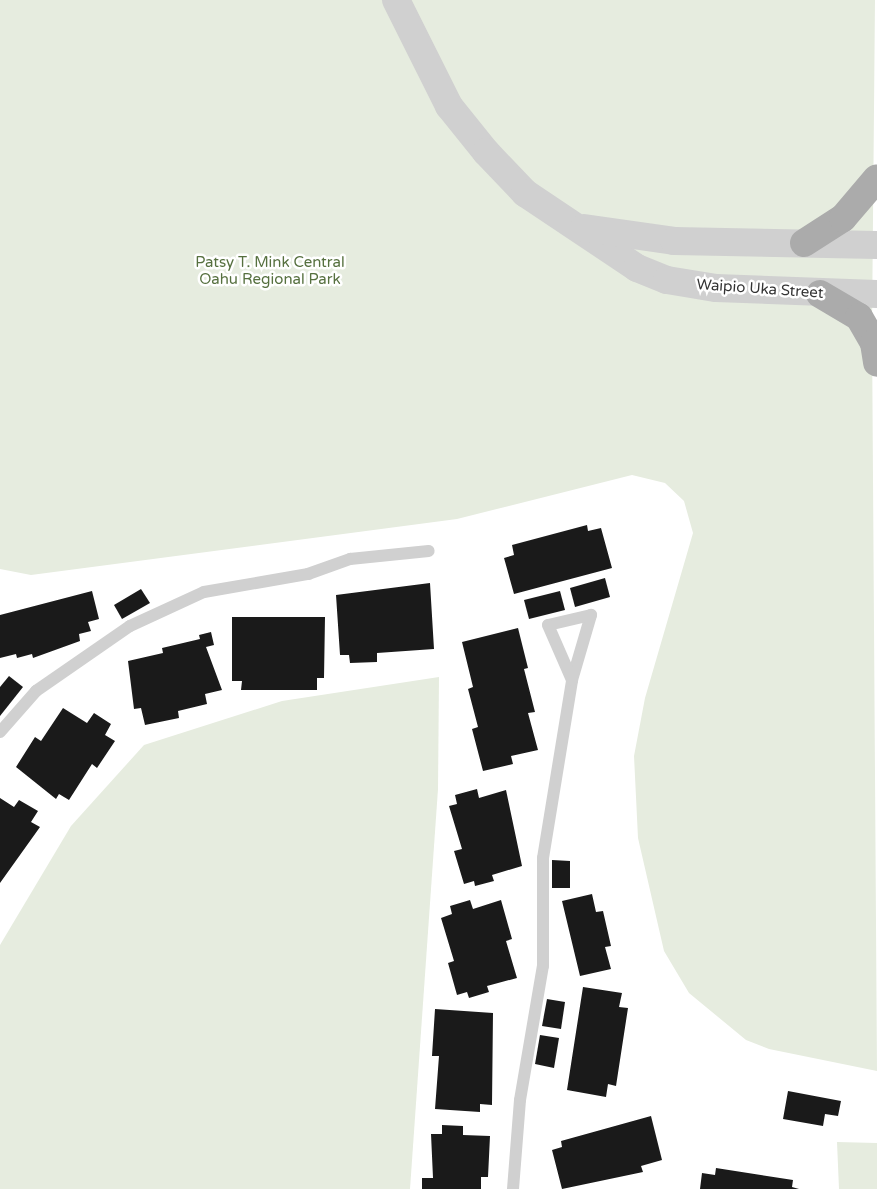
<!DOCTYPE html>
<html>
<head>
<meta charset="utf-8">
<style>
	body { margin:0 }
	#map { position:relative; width:877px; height:1189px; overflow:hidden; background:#fff; font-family:"Varela Round",sans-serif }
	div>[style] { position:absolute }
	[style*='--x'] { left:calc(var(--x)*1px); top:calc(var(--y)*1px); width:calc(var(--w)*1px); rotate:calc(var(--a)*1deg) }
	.green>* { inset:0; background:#e6ecdf }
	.building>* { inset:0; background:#1a1a1a }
	.service>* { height:12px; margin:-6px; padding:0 6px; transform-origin:6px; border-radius:6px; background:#d0d0d0 }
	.tertiary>* { height:28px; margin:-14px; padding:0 14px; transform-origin:14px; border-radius:14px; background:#d0d0d0 }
	.primary>* { height:28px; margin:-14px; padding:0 14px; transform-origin:14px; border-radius:14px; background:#ababab }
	span { translate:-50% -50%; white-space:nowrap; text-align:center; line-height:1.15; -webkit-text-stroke:5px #fff; paint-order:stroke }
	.park-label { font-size:15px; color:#56703f }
	.street-label { font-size:15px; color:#333 }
</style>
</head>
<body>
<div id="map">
	<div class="green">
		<i style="clip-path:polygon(0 0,875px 0,872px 328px,877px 1071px,769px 1049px,746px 1040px,689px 993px,664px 951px,638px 838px,634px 756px,645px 698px,693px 533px,684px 501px,665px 483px,632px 475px,457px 519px,31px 575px,0 569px)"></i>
		<i style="clip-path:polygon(439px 677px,438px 789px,410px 1189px,0 1189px,0 945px,71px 826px,144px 745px,282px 701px)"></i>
		<i style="clip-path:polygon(837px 1142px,877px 1143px,877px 1189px,839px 1189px)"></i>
	</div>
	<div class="building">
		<i style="clip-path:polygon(587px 525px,588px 531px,601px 528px,612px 568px,514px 594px,504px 558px,514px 555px,512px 545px)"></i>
		<i style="clip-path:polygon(605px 578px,610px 597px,575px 607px,570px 588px)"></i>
		<i style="clip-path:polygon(430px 583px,434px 649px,377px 653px,377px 662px,350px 663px,349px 655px,340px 655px,336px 595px)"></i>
		<i style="clip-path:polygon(141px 589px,150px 603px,122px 619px,114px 605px)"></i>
		<i style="clip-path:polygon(92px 591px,99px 619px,88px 622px,91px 631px,79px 634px,80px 641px,33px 658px,32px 654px,17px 658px,16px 654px,0 658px,0 615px)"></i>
		<i style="clip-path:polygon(560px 591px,565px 610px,529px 619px,524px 600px)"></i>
		<i style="clip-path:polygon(232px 617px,325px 617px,324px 678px,317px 678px,317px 690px,241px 690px,242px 681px,232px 681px)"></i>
		<i style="clip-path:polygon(518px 628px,528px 668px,524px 669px,535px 712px,528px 713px,538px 750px,511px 756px,513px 764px,483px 771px,472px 729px,478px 727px,468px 689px,473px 687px,462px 642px)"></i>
		<i style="clip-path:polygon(211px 632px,214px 645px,206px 647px,222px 690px,205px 694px,207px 704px,178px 711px,179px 718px,145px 725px,141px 708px,134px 709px,128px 661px,163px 653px,162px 648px,200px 639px,199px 635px)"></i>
		<i style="clip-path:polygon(9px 676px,23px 687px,0 716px,0 687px)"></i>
		<i style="clip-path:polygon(63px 708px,87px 723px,94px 713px,111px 724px,105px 735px,115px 741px,97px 768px,92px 764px,69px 800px,59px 794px,56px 799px,16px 767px,35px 737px,41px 741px)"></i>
		<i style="clip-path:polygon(477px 789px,479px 798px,506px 790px,522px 866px,492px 875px,494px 881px,475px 886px,474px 881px,464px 884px,454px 851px,462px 849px,449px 806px,457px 804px,455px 795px)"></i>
		<i style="clip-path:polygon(0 798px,14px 807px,19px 800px,38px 811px,31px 822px,40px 827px,0 883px)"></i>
		<i style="clip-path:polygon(552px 860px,570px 861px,570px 888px,552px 888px)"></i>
		<i style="clip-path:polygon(592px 894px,596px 912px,603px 911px,611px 946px,605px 947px,611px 969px,580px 976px,562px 901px)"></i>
		<i style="clip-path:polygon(470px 900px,473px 909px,501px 900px,512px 939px,506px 941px,517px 978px,487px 986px,489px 992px,469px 998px,467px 992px,457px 995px,448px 963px,454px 961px,441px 918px,452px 914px,450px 906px)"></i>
		<i style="clip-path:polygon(583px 987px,622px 993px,619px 1007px,628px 1008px,616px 1086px,608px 1084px,606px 1097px,567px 1090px)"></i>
		<i style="clip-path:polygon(547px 999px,565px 1002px,561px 1029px,542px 1026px)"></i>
		<i style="clip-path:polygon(435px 1009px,493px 1013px,492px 1105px,480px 1104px,480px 1112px,435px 1109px,439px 1056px,432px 1056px)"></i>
		<i style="clip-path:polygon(540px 1035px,559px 1038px,554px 1068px,535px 1064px)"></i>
		<i style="clip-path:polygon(788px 1091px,841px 1101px,838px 1116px,825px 1114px,823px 1126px,783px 1119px)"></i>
		<i style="clip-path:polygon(651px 1116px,662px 1160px,641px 1166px,643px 1172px,562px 1189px,552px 1150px,562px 1147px,561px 1141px)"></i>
		<i style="clip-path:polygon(442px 1125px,463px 1126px,463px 1135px,490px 1136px,488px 1177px,481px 1177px,481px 1189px,422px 1189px,422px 1178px,433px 1178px,431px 1134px,442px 1134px)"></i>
		<i style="clip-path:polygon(716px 1168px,793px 1180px,792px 1187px,799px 1189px,700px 1189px,702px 1173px,715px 1175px)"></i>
	</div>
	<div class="service">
		<i style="--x:0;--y:732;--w:55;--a:-48.7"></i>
		<i style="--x:36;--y:691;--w:114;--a:-34.7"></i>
		<i style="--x:130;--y:626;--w:81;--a:-24.7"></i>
		<i style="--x:204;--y:592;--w:106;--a:-9.8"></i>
		<i style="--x:308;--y:574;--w:45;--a:-19.7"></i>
		<i style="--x:350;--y:559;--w:79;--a:-5.8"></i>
		<i style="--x:513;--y:1189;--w:89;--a:-85.5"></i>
		<i style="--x:520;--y:1100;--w:136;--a:-80.3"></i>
		<i style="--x:543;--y:966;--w:108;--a:-90"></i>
		<i style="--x:543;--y:858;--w:180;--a:-80.7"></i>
		<i style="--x:572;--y:680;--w:68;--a:-73.7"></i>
		<i style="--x:591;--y:615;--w:44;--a:166.9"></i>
		<i style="--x:548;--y:625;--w:60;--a:66.4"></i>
	</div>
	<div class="tertiary">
		<i style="--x:396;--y:0;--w:119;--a:63.4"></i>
		<i style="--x:449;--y:106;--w:59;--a:51.2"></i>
		<i style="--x:486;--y:152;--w:57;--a:46.4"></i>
		<i style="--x:525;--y:193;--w:135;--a:33.8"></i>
		<i style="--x:637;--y:268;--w:32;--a:22"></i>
		<i style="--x:667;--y:280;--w:50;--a:9.3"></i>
		<i style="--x:716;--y:288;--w:161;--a:2.1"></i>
		<i style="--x:584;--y:228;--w:91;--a:8.2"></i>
		<i style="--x:674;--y:241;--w:203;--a:1.1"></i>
	</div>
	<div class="primary">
		<i style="--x:804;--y:243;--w:46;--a:-32.7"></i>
		<i style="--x:843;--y:218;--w:52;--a:-49.6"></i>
		<i style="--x:820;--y:294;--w:45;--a:30.5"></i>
		<i style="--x:859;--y:317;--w:30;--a:60"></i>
		<i style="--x:874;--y:343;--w:20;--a:81"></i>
	</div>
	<div class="park-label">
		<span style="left:270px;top:271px">Patsy T. Mink Central<br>Oahu Regional Park</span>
	</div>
	<div class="street-label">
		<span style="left:760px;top:289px;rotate:4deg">Waipio Uka Street</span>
	</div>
</div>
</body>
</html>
